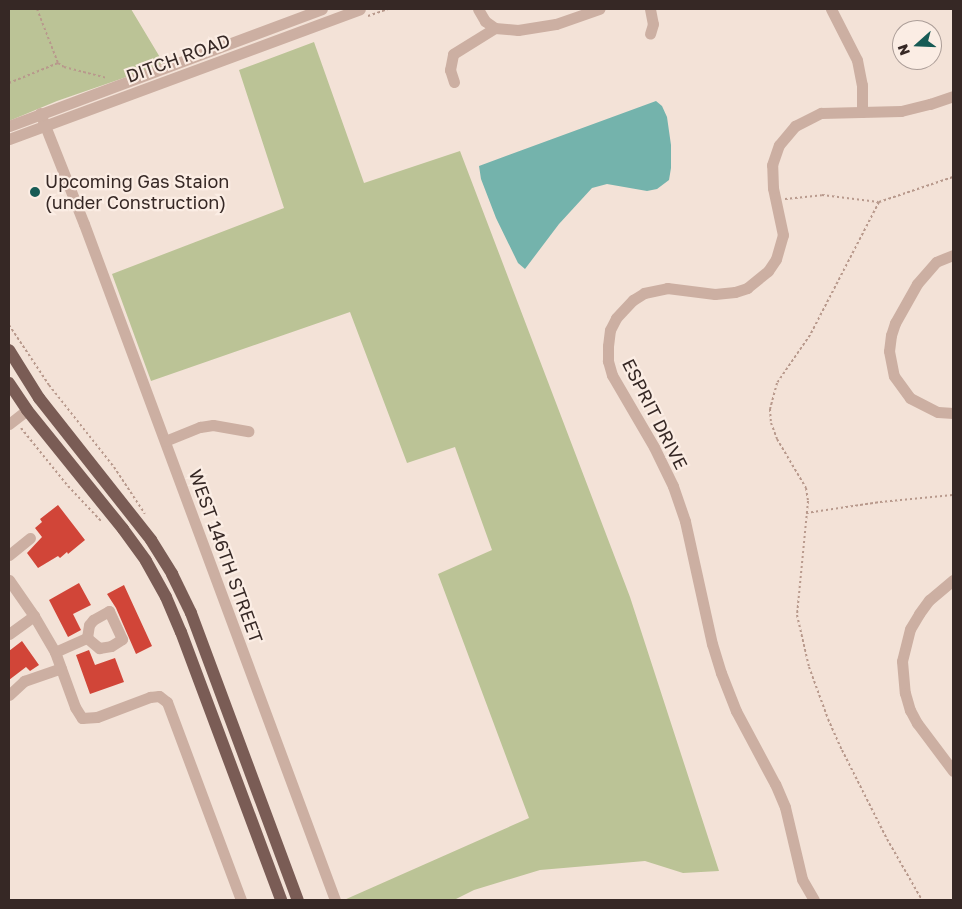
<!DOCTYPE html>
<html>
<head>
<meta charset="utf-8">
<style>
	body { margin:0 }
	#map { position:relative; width:962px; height:909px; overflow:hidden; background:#f3e2d7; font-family:"Golos Text",sans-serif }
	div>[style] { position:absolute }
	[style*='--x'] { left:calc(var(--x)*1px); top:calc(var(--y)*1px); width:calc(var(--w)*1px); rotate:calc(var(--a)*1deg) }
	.green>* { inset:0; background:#bbc396 }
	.water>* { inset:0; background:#74b3ac }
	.building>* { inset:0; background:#d14538 }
	.path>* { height:2px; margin-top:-1px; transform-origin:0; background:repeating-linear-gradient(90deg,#b8998c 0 2.5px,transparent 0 5px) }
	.minor>* { height:11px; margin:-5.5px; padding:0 5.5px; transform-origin:5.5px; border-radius:5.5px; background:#ccafa2 }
	.major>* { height:12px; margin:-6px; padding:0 6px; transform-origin:6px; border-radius:6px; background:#7a5c55 }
	.dots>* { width:14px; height:14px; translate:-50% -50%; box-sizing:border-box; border:2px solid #fbede4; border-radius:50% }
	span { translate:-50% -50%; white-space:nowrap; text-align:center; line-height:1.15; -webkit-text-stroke:4.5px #fbede4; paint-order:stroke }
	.street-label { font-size:18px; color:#362825 }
	.poi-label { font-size:18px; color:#362825 }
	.left { translate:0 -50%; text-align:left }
	.frame { position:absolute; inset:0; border:10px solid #362825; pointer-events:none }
	.north { position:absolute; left:892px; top:20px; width:50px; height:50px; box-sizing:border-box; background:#fbede4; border:1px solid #ac9e98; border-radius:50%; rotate:250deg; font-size:14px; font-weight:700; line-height:20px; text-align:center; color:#362825 }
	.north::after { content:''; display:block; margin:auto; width:18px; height:22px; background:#175b55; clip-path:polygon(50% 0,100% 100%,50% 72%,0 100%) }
</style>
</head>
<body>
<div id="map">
	<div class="green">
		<i style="clip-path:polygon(9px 9px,131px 9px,164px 64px,57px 101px,9px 121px)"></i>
		<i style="clip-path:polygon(314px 42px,364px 183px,460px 151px,630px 597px,719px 871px,683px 873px,645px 861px,540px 870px,474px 890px,454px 900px,344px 900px,529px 818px,438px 574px,492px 550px,455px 447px,407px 463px,350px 312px,151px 381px,112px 274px,284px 208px,239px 70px)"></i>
	</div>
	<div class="water">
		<i style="clip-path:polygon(656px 101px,662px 106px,667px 117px,671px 145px,671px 168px,669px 180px,657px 189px,647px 191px,607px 184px,592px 188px,559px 224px,525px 269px,518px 263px,496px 218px,481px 179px,479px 166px)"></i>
	</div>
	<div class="building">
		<i style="clip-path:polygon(58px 505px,85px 540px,68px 554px,67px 552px,60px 558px,58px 556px,38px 568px,27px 553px,42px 537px,35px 528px,42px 522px,40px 519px)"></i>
		<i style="clip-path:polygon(79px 583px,91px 605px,73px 614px,81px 630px,68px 637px,49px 600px)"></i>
		<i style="clip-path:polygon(124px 585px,152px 646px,136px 654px,116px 608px,107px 594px)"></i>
		<i style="clip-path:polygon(22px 641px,39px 665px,30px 671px,26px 667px,9px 680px,9px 651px)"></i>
		<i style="clip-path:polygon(89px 650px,95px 665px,115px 658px,124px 682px,90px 694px,76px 655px)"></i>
	</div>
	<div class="path">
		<i style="--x:37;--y:9;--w:58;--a:68.7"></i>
		<i style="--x:58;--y:63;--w:7;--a:34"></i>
		<i style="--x:64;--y:67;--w:44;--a:14.3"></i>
		<i style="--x:368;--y:16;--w:21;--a:-19"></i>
		<i style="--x:9;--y:83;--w:53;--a:-22.2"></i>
		<i style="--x:785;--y:199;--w:37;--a:-6"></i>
		<i style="--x:822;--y:195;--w:57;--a:7"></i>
		<i style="--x:879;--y:202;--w:78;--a:-18.7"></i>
		<i style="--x:879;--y:202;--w:150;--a:117.4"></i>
		<i style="--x:810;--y:335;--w:58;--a:124.5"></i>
		<i style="--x:777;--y:383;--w:27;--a:105"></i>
		<i style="--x:770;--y:409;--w:14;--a:86"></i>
		<i style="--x:771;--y:423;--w:17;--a:69"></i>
		<i style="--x:777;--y:439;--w:57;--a:59.4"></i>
		<i style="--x:806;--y:488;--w:13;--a:81"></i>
		<i style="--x:808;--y:501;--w:115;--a:95.5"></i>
		<i style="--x:797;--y:615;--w:53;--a:77"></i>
		<i style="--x:809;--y:667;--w:55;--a:69.9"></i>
		<i style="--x:828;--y:719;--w:34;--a:66"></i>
		<i style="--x:842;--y:750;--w:100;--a:63.2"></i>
		<i style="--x:887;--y:839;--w:70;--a:60.2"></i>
		<i style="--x:9;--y:325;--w:72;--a:56.3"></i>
		<i style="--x:49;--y:385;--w:105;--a:51.6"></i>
		<i style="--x:114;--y:467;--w:56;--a:56.6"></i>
		<i style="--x:21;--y:428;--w:75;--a:51"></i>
		<i style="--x:68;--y:486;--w:48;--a:46.7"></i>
		<i style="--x:806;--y:513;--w:75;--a:-8.5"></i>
		<i style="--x:880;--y:502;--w:73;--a:-5.5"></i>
	</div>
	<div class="minor">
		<i style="--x:478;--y:9;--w:14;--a:60"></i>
		<i style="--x:485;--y:21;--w:12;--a:35"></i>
		<i style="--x:495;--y:28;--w:23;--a:5"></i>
		<i style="--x:518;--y:30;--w:38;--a:-9"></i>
		<i style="--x:556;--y:24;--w:46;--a:-19.2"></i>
		<i style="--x:650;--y:9;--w:15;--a:79"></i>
		<i style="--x:653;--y:24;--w:10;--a:107"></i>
		<i style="--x:831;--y:9;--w:57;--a:63"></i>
		<i style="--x:857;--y:60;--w:25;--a:79"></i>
		<i style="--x:862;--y:85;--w:27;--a:90"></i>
		<i style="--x:454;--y:82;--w:13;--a:-108"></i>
		<i style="--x:450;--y:70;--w:16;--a:-79"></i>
		<i style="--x:453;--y:54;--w:49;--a:-31.8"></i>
		<i style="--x:40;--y:113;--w:119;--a:68.4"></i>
		<i style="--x:84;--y:224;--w:721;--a:69.63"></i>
		<i style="--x:9;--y:126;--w:334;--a:-20.5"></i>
		<i style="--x:9;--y:139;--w:374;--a:-20.3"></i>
		<i style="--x:953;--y:255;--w:18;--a:158"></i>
		<i style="--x:936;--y:262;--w:29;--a:131"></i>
		<i style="--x:917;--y:284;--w:45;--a:119.4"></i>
		<i style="--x:895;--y:323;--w:13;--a:108"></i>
		<i style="--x:891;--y:335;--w:16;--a:97"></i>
		<i style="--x:889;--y:351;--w:25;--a:79"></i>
		<i style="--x:894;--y:376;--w:27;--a:54"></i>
		<i style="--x:910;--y:398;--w:31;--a:27"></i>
		<i style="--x:938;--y:412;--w:15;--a:4"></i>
		<i style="--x:9;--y:424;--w:23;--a:-38"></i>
		<i style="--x:165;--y:441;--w:38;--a:-22"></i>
		<i style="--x:200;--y:427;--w:13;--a:-9"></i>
		<i style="--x:213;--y:425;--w:36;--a:10"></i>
		<i style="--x:9;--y:555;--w:27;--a:-39"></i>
		<i style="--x:9;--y:580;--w:44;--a:55.2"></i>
		<i style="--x:34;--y:616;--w:42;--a:59.7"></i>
		<i style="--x:55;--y:652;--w:59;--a:70"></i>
		<i style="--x:75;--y:707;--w:13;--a:58"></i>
		<i style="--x:82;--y:718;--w:15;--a:-4"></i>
		<i style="--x:97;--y:717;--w:57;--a:-20.7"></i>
		<i style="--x:150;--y:697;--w:9;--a:-6"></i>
		<i style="--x:159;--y:696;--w:10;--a:37"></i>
		<i style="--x:167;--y:702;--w:211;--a:69.5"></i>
		<i style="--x:953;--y:580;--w:31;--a:140"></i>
		<i style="--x:929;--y:600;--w:17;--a:126"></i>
		<i style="--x:919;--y:614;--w:17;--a:121"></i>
		<i style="--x:910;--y:629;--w:33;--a:104"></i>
		<i style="--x:902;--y:661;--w:32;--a:85"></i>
		<i style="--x:905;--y:693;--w:18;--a:74"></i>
		<i style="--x:910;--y:710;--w:15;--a:62"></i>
		<i style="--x:917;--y:723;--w:60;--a:53.1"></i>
		<i style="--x:9;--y:634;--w:31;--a:-36"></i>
		<i style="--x:55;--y:652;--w:35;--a:-24"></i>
		<i style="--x:87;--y:638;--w:16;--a:40"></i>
		<i style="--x:99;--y:648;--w:12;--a:-9"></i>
		<i style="--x:111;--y:646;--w:13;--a:-32"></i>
		<i style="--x:122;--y:639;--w:31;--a:-115"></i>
		<i style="--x:109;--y:611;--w:18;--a:151"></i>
		<i style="--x:93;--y:620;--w:6;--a:129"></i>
		<i style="--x:89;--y:625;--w:13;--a:99"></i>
		<i style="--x:9;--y:695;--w:21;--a:-43"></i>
		<i style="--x:24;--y:681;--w:39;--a:-19"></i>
		<i style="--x:814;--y:900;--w:24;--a:-120"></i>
		<i style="--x:802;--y:879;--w:74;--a:-103.3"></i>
		<i style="--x:785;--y:807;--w:25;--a:-113"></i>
		<i style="--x:775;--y:784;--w:83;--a:-118.1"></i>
		<i style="--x:736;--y:711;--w:41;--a:-111.5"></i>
		<i style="--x:721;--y:673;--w:30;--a:-107"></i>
		<i style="--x:712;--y:644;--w:126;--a:-102.4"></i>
		<i style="--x:685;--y:521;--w:37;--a:-109"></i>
		<i style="--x:673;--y:486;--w:43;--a:-116"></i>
		<i style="--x:654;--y:447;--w:83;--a:-120.3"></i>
		<i style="--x:612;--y:375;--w:15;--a:-106"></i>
		<i style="--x:608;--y:361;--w:15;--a:-90"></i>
		<i style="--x:608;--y:346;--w:16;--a:-83"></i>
		<i style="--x:610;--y:330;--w:13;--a:-63"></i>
		<i style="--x:616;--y:318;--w:25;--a:-47"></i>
		<i style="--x:633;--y:300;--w:13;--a:-32"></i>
		<i style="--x:644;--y:293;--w:24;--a:-12"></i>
		<i style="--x:667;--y:288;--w:48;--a:7.1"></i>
		<i style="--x:715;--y:294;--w:20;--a:-6"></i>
		<i style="--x:735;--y:292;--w:13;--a:-18"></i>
		<i style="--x:747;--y:288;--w:27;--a:-39"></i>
		<i style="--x:768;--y:271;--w:14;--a:-56"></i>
		<i style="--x:776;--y:259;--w:25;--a:-74"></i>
		<i style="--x:783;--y:235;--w:48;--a:-102"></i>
		<i style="--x:773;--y:188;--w:23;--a:-92"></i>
		<i style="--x:772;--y:165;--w:21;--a:-71"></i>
		<i style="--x:779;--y:145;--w:25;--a:-50"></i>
		<i style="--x:795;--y:126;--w:29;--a:-27"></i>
		<i style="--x:821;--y:113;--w:80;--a:-1.4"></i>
		<i style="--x:901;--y:111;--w:30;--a:-14"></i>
		<i style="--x:930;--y:104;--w:24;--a:-19"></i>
	</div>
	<div class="major">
		<i style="--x:9;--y:350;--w:57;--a:58"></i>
		<i style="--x:39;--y:398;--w:181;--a:51.7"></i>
		<i style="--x:151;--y:540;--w:40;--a:58"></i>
		<i style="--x:172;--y:574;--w:43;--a:64"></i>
		<i style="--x:191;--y:613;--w:306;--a:69.6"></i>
		<i style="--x:9;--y:383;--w:32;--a:56"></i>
		<i style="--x:27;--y:410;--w:153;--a:51.1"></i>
		<i style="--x:123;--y:529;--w:39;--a:54"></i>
		<i style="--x:146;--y:561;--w:41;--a:60.9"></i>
		<i style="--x:166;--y:597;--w:38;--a:67"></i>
		<i style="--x:181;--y:632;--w:286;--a:69.5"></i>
	</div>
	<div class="dots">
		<i style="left:35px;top:192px;background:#175b55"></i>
	</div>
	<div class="street-label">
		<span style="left:178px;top:58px;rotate:-20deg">DITCH ROAD</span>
		<span style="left:655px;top:414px;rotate:63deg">ESPRIT DRIVE</span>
		<span style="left:226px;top:556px;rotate:70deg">WEST 146TH STREET</span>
	</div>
	<div class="poi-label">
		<span class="left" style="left:45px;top:192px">Upcoming Gas Staion<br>(under Construction)</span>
	</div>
	<div class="frame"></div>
	<div class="north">N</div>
</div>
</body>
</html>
